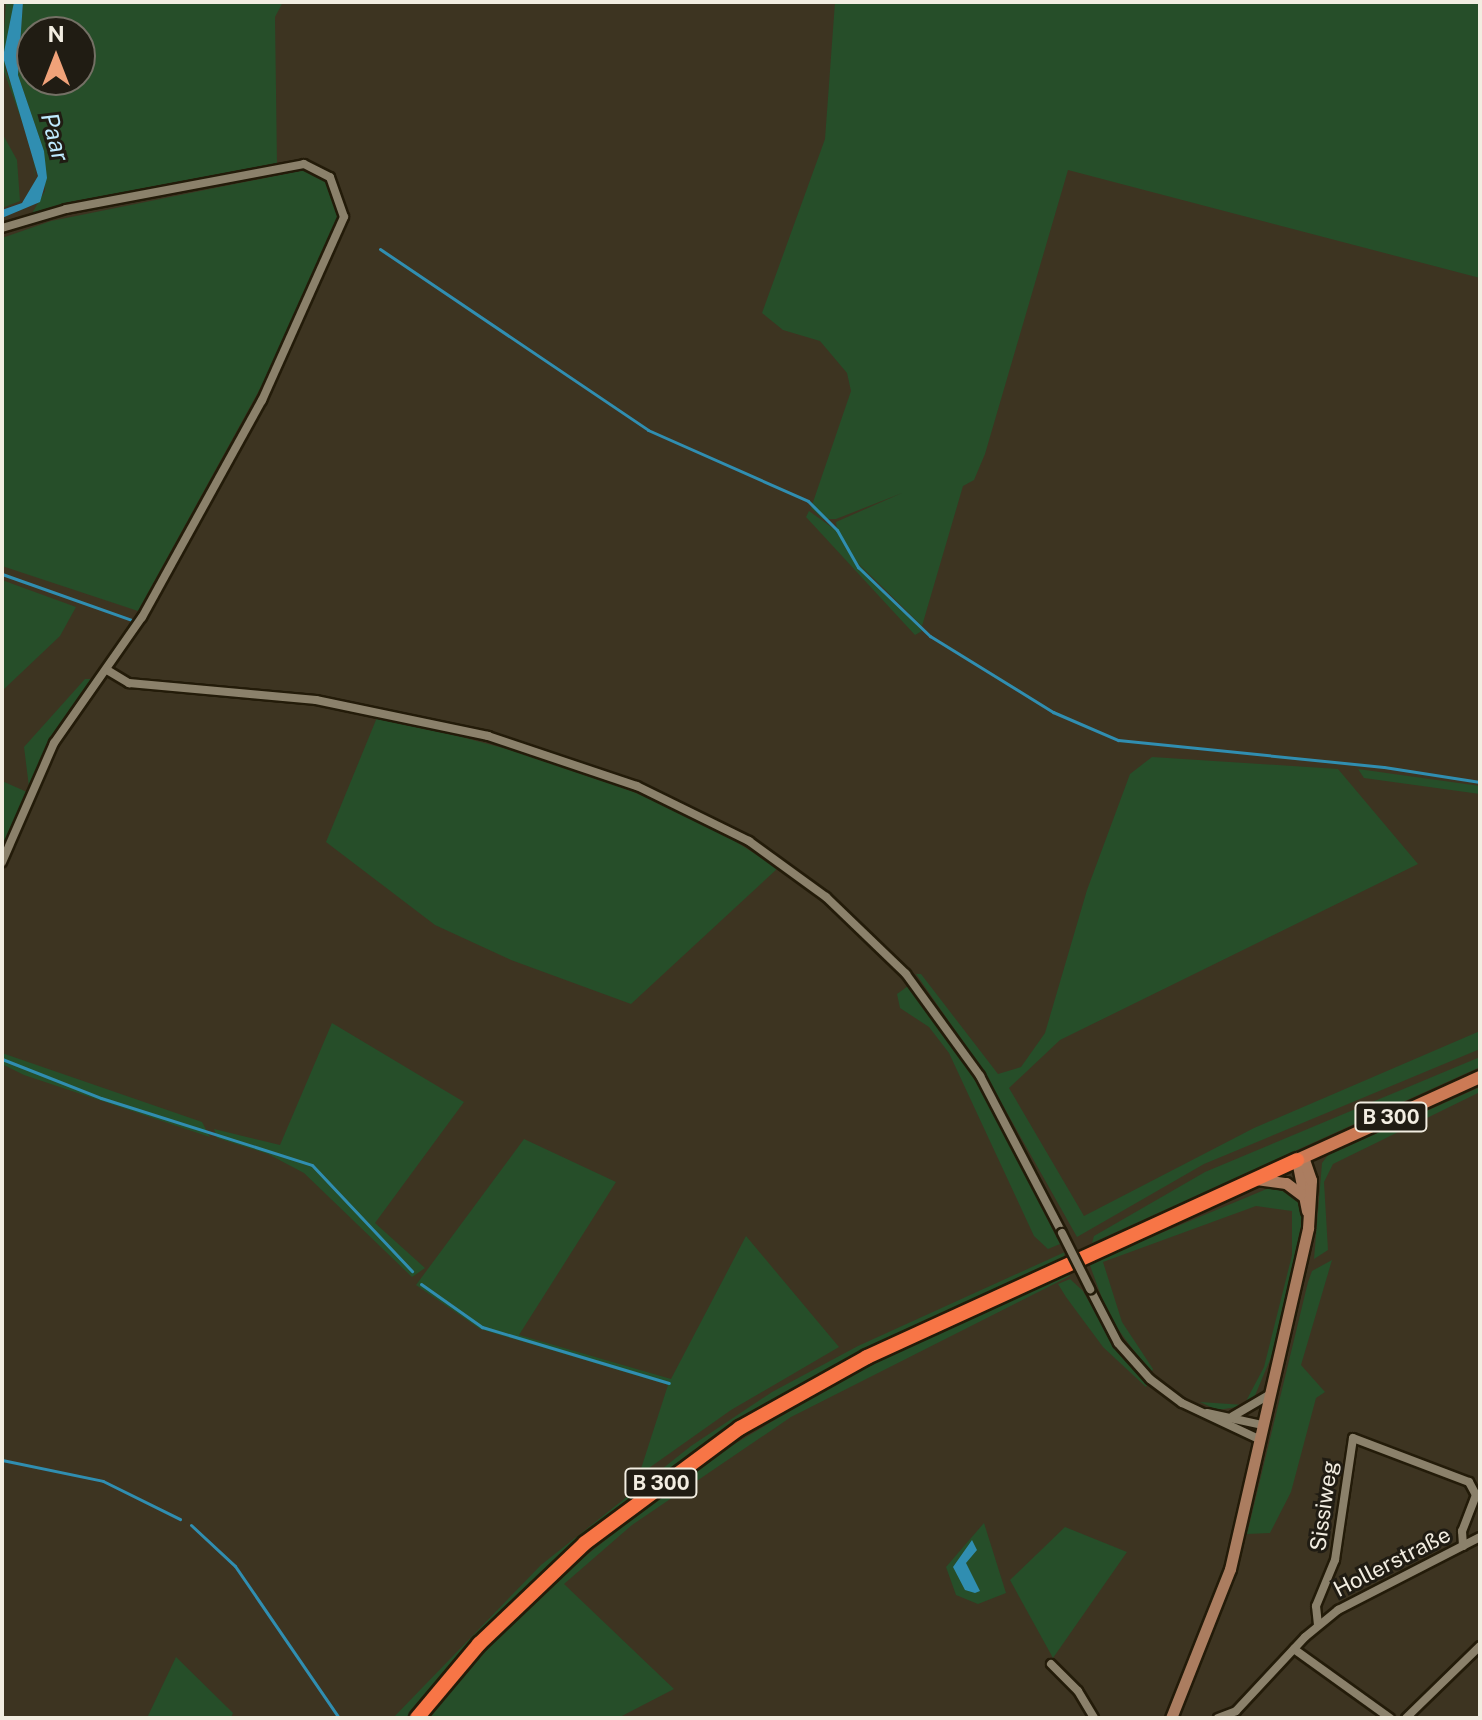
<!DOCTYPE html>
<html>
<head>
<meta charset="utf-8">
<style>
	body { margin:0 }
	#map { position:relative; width:1482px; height:1720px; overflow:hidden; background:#3d3421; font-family:"Public Sans",sans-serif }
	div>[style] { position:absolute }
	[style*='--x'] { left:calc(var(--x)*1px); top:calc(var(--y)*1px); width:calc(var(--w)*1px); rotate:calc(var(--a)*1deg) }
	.green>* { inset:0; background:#264e29 }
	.water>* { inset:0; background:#308eb1 }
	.stream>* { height:3px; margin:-1.5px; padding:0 1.5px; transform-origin:1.5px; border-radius:1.5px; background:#308eb1 }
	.roads { filter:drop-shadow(2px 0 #231b09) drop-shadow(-2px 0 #231b09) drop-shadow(0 2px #231b09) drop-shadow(0 -2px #231b09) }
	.street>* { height:8px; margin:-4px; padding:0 4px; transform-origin:4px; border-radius:4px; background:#8b816b }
	.secondary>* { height:11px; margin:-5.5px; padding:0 5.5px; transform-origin:5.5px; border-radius:5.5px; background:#ab7d60 }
	.primary>* { height:12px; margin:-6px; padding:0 6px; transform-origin:6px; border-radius:6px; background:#cc7a55 }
	.highway>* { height:14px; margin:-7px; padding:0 7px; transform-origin:7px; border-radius:7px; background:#f77546 }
	.bridges { filter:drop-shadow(2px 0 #231b09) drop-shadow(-2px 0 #231b09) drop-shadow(0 2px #231b09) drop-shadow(0 -2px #231b09) }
	.street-bridge>* { height:8px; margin:-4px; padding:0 4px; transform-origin:4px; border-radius:4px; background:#8b816b }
	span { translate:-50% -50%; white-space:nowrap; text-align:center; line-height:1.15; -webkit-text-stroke:6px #201c13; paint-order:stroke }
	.shield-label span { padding:2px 6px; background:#201c13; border:2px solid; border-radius:6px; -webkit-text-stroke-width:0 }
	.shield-label { font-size:20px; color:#f2ede1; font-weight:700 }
	.street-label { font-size:22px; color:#f2ede1 }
	.water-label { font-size:24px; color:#bfeafe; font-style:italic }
	.frame { position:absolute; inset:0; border:4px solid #f2ede1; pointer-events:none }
	.north { position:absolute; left:16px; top:16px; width:80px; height:80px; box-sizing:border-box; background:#201c13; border:2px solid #747065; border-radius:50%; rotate:0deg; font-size:22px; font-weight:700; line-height:32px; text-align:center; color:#f2ede1 }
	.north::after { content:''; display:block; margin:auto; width:28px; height:36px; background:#f0a279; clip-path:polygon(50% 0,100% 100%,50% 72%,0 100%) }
</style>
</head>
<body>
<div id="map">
	<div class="green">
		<i style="clip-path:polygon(6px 2px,14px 2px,5px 68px,34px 147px,35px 182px,33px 152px,2px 66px)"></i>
		<i style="clip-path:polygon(evenodd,23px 2px,283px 2px,275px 17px,277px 165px,31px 215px,45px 191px,44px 151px,18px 75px,23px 2px,32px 32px,80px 32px,80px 80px,32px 80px,32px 32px)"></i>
		<i style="clip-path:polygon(835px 2px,1480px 2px,1480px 278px,1068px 170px,985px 454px,974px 480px,963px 486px,922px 626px,853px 558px,922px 631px,915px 635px,806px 517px,809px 511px,837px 531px,836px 522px,902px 493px,836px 519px,823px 519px,811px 508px,851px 391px,847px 373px,820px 341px,783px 330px,762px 313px,825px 139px)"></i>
		<i style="clip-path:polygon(2px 133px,17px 160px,20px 201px,2px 208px)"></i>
		<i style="clip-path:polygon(305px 170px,324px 180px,337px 196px,339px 222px,306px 305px,138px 611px,2px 566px,2px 238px,51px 221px)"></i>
		<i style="clip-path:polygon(2px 580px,76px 607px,60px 636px,2px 691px)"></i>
		<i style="clip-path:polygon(85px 679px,92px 679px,52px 738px,29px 787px,24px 747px)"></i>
		<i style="clip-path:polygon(378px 715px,575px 767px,704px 822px,778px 868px,631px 1004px,511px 960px,435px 925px,326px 842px)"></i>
		<i style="clip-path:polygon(1152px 757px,1338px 769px,1418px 864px,1060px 1040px,1009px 1088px,1084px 1216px,1254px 1128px,1480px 1031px,1480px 1049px,1204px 1164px,1077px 1237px,984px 1072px,916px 974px,921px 974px,998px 1074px,1021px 1067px,1045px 1033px,1087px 890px,1130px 774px)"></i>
		<i style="clip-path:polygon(1358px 769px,1480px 786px,1480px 794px,1364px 778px)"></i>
		<i style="clip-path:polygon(2px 781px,27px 792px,2px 850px)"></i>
		<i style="clip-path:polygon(908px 986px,977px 1079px,1060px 1244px,1048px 1249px,1034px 1236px,949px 1053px,929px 1027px,900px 1008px,897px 994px)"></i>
		<i style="clip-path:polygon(332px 1023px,464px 1102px,375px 1223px,425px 1268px,412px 1277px,304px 1173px,268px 1154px,217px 1138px,214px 1129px,280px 1145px)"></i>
		<i style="clip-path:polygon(2px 1053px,202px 1122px,210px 1137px,24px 1075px,2px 1064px)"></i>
		<i style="clip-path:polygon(1480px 1057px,1480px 1067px,1092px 1243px,1094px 1236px,1205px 1172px)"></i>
		<i style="clip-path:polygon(1480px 1087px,1480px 1092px,1333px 1164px,1324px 1182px,1328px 1250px,1314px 1259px,1322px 1163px,1328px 1155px)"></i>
		<i style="clip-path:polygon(524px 1139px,616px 1182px,519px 1335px,671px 1379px,746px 1236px,839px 1347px,731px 1410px,639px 1475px,668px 1385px,480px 1329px,416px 1285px)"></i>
		<i style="clip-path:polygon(1285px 1186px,1301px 1199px,1304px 1228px,1277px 1343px,1251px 1405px,1217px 1410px,1200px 1402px,1244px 1405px,1264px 1367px,1292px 1255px,1292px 1211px,1256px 1206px,1103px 1262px,1122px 1322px,1153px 1369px,1151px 1374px,1109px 1317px,1089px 1263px,1269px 1188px)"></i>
		<i style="clip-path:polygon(1065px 1252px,1063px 1259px,908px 1329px,699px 1450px,545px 1572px,411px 1718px,393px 1718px,541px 1565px,691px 1446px,772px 1392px,858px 1346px)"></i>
		<i style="clip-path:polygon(1332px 1260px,1301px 1365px,1325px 1392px,1316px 1398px,1291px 1492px,1270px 1533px,1247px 1534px,1308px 1282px,1312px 1271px)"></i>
		<i style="clip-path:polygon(1068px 1271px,1070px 1276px,791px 1417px,632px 1525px,564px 1584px,674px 1689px,618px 1718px,428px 1718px,484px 1651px,559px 1577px,704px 1462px,871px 1363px)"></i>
		<i style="clip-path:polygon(1070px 1279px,1083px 1291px,1113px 1344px,1148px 1383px,1146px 1387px,1103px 1347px,1066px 1297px,1058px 1284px)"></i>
		<i style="clip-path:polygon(984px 1523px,1006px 1593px,978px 1604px,956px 1595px,946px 1567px)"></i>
		<i style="clip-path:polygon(1065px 1527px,1127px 1552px,1053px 1658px,1010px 1580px)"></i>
		<i style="clip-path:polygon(176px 1657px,233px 1713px,231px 1718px,147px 1718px)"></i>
	</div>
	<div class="water">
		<i style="clip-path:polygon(14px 2px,23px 2px,18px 75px,44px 151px,47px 178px,40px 202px,2px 218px,2px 210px,22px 203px,38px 176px,3px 57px)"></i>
		<i style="clip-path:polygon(972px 1540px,977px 1550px,966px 1563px,980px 1591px,975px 1593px,965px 1590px,953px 1567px)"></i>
	</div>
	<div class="stream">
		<i style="--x:380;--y:249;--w:323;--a:34"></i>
		<i style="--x:648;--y:430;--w:175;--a:23.9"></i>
		<i style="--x:808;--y:501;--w:41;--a:45"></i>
		<i style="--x:837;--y:530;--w:43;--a:60.4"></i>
		<i style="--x:858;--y:567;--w:100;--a:43.8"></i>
		<i style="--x:930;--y:636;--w:145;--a:31.7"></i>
		<i style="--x:1053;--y:712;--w:71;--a:23.3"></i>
		<i style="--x:1118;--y:740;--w:267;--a:5.8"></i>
		<i style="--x:1384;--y:767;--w:97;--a:8.9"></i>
		<i style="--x:2;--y:574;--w:141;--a:19.5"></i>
		<i style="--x:2;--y:1059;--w:106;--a:21.5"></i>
		<i style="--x:101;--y:1098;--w:221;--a:17.6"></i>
		<i style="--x:312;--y:1165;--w:146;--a:46.7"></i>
		<i style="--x:421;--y:1284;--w:75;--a:35.2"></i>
		<i style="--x:482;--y:1327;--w:195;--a:16.7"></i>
		<i style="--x:2;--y:1460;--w:103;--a:11.7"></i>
		<i style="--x:103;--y:1481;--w:86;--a:26.3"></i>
		<i style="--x:191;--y:1525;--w:60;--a:43"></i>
		<i style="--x:235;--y:1566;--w:184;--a:55.6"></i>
	</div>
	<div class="roads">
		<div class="street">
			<i style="--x:2;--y:228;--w:67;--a:-16.5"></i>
			<i style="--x:66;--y:209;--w:242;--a:-10.7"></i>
			<i style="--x:304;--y:164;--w:29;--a:27"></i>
			<i style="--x:330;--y:177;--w:42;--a:70.7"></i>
			<i style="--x:344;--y:217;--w:201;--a:114.1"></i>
			<i style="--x:262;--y:400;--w:248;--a:118.9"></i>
			<i style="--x:142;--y:617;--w:154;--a:124.9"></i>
			<i style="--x:54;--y:743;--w:130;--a:113.6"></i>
			<i style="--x:107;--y:670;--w:26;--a:31"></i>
			<i style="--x:129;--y:683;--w:188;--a:5.2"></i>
			<i style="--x:316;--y:700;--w:176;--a:11.8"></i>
			<i style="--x:488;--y:736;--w:157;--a:18.6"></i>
			<i style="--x:637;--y:786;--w:125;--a:26.2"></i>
			<i style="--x:749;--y:841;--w:95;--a:36"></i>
			<i style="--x:826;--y:897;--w:111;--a:43.9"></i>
			<i style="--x:906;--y:974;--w:126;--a:54"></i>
			<i style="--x:980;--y:1076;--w:177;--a:62.4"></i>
			<i style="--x:1090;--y:1289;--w:61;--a:62.6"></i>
			<i style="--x:1118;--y:1343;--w:48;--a:48.4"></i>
			<i style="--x:1150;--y:1379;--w:40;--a:37"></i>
			<i style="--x:1182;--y:1403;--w:85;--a:25.1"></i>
			<i style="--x:1207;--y:1413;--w:56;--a:12.3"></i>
			<i style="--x:1233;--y:1416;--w:42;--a:-30.3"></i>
			<i style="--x:1318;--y:1625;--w:19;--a:-96"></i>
			<i style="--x:1316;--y:1606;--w:50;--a:-67.6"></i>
			<i style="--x:1335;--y:1560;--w:123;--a:-81.6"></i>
			<i style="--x:1353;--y:1438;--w:124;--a:20.8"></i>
			<i style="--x:1469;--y:1482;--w:15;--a:62"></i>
			<i style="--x:1476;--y:1495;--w:39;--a:111"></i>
			<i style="--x:1462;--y:1531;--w:15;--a:86"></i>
			<i style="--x:1294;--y:1649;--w:118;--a:35.7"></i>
			<i style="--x:1051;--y:1664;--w:38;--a:45"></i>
			<i style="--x:1078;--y:1691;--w:31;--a:59"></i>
			<i style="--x:1218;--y:1718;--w:19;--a:-21"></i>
			<i style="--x:1236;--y:1711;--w:101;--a:-47"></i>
			<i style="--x:1305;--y:1637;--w:43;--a:-39.3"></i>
			<i style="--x:1338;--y:1610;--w:160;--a:-27.2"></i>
			<i style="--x:1406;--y:1718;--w:103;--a:-44.2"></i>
		</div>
		<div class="secondary">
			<i style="--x:1297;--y:1160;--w:52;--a:78.9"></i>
			<i style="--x:1256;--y:1179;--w:30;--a:8"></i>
			<i style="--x:1286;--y:1183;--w:20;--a:37"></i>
			<i style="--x:1171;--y:1718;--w:160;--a:-68.4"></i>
			<i style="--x:1230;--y:1569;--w:350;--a:-77.1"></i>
			<i style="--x:1308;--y:1228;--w:48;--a:-86.4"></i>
			<i style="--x:1311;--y:1180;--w:24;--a:-109"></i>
		</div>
		<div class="primary">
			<i style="--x:1297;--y:1160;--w:201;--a:-24.4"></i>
		</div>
		<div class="highway">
			<i style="--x:417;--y:1718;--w:97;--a:-50"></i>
			<i style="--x:479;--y:1644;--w:146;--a:-43.6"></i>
			<i style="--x:585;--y:1543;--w:193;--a:-36.6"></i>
			<i style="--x:740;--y:1428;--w:145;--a:-29.2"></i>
			<i style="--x:867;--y:1357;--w:473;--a:-24.6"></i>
		</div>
	</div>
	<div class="bridges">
		<div class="street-bridge">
			<i style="--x:1062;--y:1233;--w:63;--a:63.4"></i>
		</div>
	</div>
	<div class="shield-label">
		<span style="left:1391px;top:1117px">B 300</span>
		<span style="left:661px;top:1483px">B 300</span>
	</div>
	<div class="street-label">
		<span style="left:1324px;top:1506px;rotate:-82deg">Sissiweg</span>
		<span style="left:1392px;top:1562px;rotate:-27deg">Hollerstraße</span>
	</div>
	<div class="water-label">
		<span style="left:55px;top:137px;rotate:75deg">Paar</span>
	</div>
	<div class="frame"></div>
	<div class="north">N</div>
</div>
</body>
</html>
